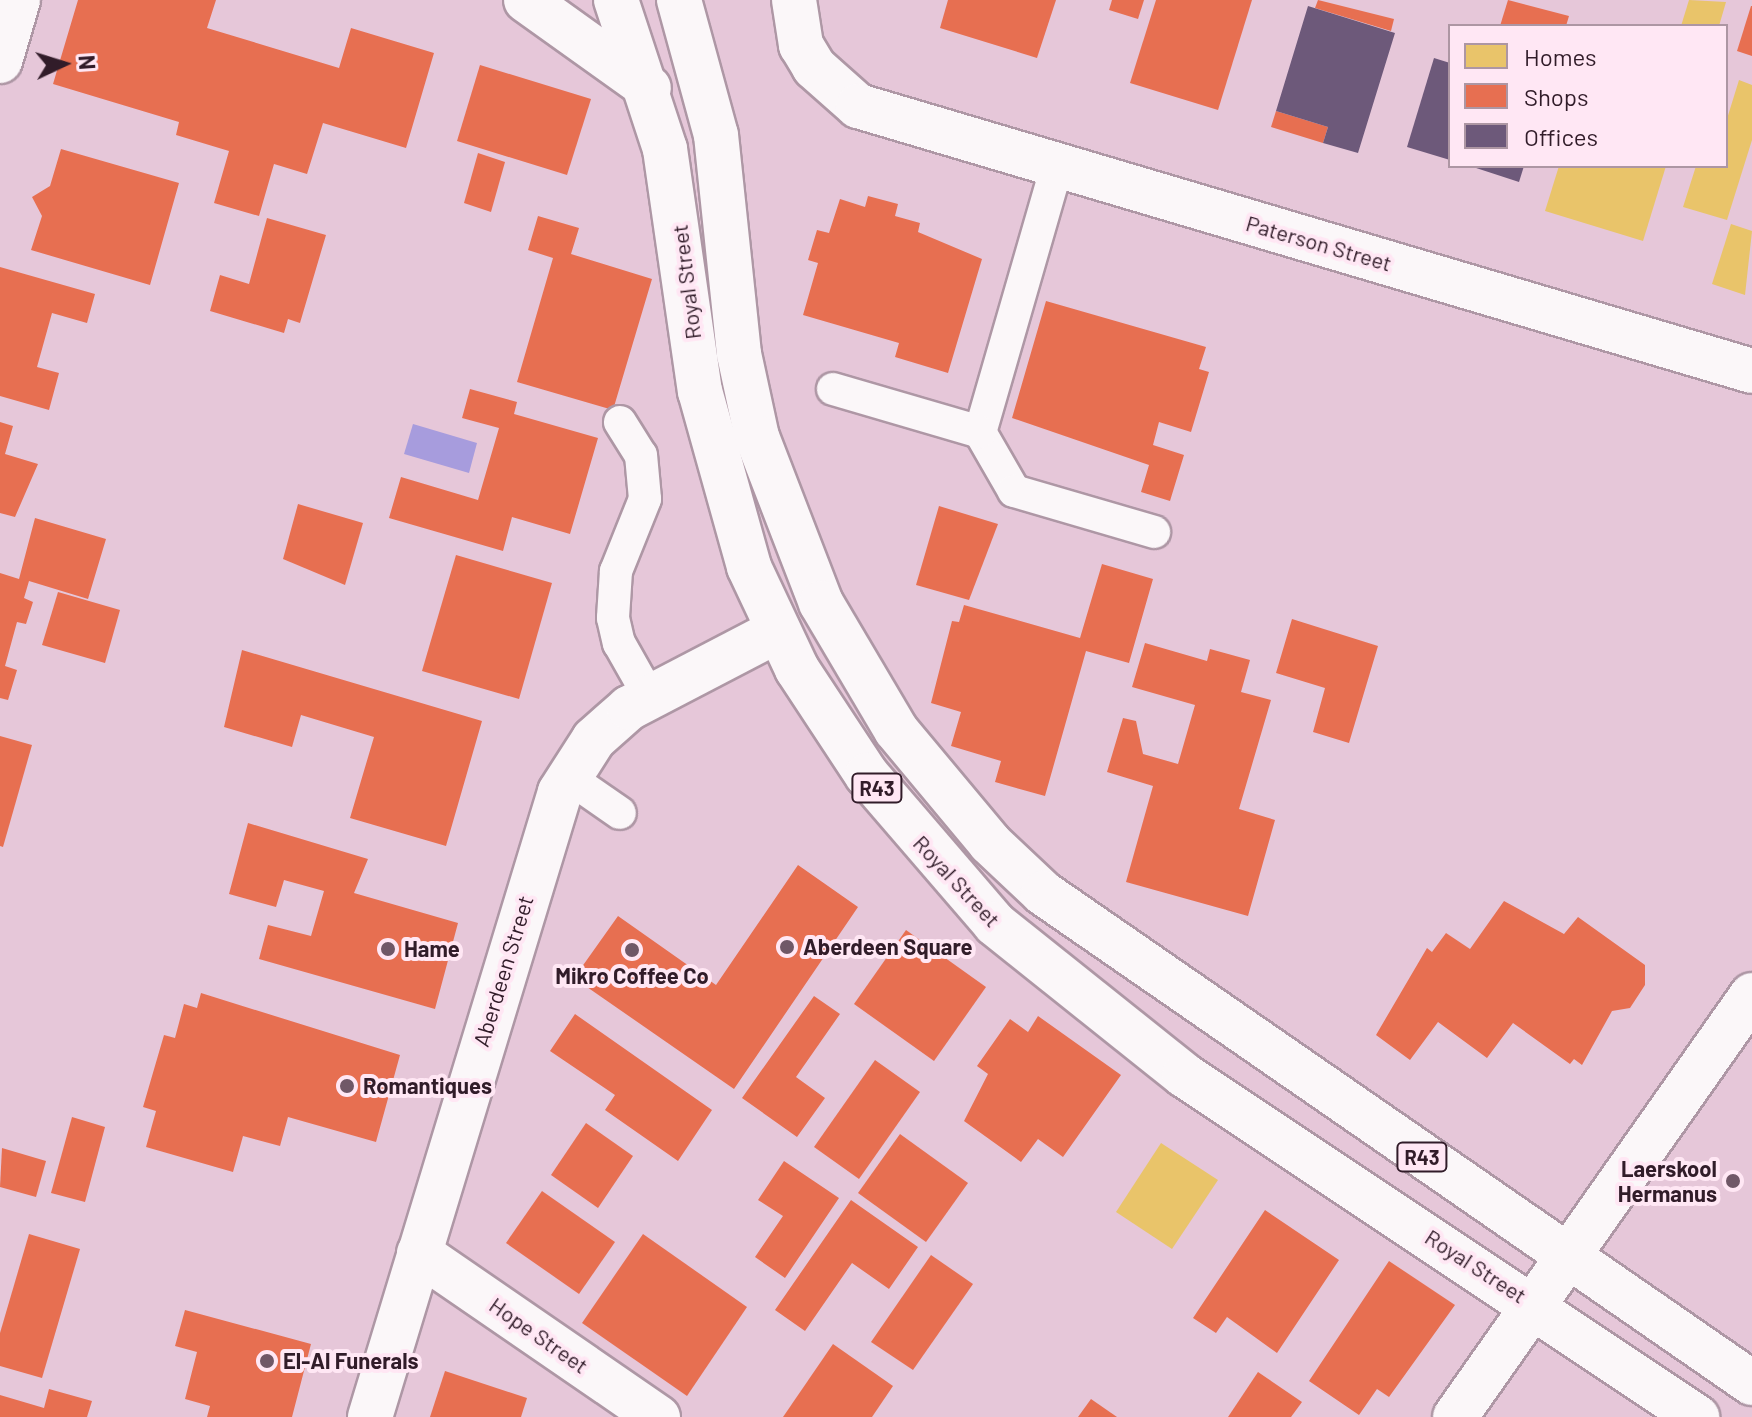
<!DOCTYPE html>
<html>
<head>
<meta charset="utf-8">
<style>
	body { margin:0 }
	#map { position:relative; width:1752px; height:1417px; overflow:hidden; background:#e6c7d9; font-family:Barlow,sans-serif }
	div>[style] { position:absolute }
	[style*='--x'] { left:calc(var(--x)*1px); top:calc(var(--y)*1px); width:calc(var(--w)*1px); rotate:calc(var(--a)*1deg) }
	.water>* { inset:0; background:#a79cdd }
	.homes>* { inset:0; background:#e9c46a }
	.shops>* { inset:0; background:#e76f51 }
	.offices>* { inset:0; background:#6d597a }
	.roads { filter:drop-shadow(2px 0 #ae97a5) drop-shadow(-2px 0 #ae97a5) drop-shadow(0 2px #ae97a5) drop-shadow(0 -2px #ae97a5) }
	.lane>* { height:32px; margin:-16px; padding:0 16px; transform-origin:16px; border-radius:16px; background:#fbf7f9 }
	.street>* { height:44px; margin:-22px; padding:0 22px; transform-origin:22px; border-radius:22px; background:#fbf7f9 }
	.primary>* { height:44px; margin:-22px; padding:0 22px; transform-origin:22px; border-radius:22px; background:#fbf7f9 }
	.dots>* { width:22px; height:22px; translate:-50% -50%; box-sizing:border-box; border:4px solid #ffe7f4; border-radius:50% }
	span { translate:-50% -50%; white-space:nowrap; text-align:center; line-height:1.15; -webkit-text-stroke:8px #ffe7f4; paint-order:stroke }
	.shield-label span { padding:2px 6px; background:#ffe7f4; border:2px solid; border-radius:6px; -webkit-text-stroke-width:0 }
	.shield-label { font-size:20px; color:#311c29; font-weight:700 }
	.street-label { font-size:22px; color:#311c29 }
	.poi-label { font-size:22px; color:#311c29; font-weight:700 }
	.left { translate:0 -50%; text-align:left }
	.right { translate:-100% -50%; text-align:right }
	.legend { position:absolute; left:1448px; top:24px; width:280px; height:144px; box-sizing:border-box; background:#ffe7f4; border:2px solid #ad96a3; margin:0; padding:10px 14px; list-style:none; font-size:24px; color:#311c29 }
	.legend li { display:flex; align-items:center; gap:16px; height:40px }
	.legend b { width:40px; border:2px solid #ad96a3 }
	.north { position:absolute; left:24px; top:24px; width:80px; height:80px; -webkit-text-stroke:6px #ffe7f4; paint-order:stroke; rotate:86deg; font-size:22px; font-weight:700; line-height:32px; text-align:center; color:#311c29 }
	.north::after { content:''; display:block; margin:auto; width:28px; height:36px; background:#311c29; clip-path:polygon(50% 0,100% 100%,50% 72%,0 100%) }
</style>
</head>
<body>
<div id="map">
	<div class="water">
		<i style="clip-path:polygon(413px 424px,477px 443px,469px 473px,404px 454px)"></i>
	</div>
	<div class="homes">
		<i style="clip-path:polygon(1689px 0,1726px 2px,1719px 26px,1681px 26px)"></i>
		<i style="clip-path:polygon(1739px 80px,1752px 85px,1752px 140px,1727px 220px,1683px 207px,1696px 166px,1726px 166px,1726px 122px)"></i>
		<i style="clip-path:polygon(1559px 166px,1666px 166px,1643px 241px,1545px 211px)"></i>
		<i style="clip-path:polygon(1731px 224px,1752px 231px,1745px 295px,1712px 284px)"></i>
		<i style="clip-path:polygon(1161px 1143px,1218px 1180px,1172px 1249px,1116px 1212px)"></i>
	</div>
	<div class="shops">
		<i style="clip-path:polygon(78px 0,216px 0,207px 28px,339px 68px,351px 28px,434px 53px,406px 148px,323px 123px,307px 174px,274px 164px,259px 216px,214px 203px,229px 151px,176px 135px,179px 122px,53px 84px)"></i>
		<i style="clip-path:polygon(948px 0,1056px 0,1037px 58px,940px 28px)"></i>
		<i style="clip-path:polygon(1112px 0,1144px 0,1138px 19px,1109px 10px)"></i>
		<i style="clip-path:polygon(1252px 0,1218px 110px,1130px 83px,1156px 0)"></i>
		<i style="clip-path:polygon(1318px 0,1394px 19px,1391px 31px,1315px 8px)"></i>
		<i style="clip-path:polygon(1508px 0,1569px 16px,1566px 26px,1500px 26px)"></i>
		<i style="clip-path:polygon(1751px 6px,1752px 6px,1752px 56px,1737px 51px)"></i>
		<i style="clip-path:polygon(480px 65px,591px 99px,567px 175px,457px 141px)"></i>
		<i style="clip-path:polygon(1276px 111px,1328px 127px,1323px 143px,1271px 127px)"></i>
		<i style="clip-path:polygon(61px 149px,179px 183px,150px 285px,31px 250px,42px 216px,32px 197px,50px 186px)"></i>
		<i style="clip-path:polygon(478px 153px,505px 162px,491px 212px,464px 203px)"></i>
		<i style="clip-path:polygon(868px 196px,898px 204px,895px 216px,920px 223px,918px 232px,982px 259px,948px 373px,895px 357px,899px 343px,803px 315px,818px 263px,808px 260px,817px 230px,829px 233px,840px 199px,865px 207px)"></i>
		<i style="clip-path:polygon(538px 216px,579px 228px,571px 254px,652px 279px,613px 410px,517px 382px,553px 258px,528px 250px)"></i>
		<i style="clip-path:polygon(267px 218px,326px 235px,300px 323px,288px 319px,284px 333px,210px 311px,220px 275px,249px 284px)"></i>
		<i style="clip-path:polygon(0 267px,95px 294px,87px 323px,52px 313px,37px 367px,59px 373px,49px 410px,0 396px)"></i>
		<i style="clip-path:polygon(1046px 301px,1206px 347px,1199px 369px,1209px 372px,1191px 432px,1159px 422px,1153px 445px,1184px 455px,1170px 501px,1141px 492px,1149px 465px,1012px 418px)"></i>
		<i style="clip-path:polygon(470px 389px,517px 402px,514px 414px,598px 438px,570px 534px,512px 517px,503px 551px,389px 518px,401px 477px,478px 500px,499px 428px,462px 418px)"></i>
		<i style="clip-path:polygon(0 422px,13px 426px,5px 454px,38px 464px,15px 517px,0 513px)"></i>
		<i style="clip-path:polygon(298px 504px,363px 523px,345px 585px,283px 559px)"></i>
		<i style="clip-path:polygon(939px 506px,998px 524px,969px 600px,916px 585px)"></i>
		<i style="clip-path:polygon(35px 518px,106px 539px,88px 599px,29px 581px,24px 598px,33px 602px,26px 624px,17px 622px,5px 666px,17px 670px,8px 700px,0 698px,0 573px,19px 579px)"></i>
		<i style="clip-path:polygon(456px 555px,552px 583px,519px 699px,422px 671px)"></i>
		<i style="clip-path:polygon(1102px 564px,1153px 579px,1129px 663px,1086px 651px,1045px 796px,995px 782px,1001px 761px,951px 746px,961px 712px,931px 703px,952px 621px,959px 622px,964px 605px,1080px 638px)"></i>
		<i style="clip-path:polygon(58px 592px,120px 610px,105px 663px,42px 645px)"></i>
		<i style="clip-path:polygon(1292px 619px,1378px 646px,1349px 743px,1313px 732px,1325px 688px,1276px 673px)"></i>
		<i style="clip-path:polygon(1145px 643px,1207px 661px,1210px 649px,1250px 660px,1241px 692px,1271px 700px,1239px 809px,1275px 820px,1248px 916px,1126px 882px,1153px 786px,1107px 772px,1123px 718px,1136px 721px,1143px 754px,1178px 764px,1195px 705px,1132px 687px)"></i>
		<i style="clip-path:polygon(242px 650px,482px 721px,446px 846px,350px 818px,374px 737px,301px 715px,292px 747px,224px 727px)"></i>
		<i style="clip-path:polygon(0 736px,32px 745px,3px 847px,0 846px)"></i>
		<i style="clip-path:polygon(248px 823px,368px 859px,354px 893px,458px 923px,435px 1009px,259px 959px,268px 925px,311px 936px,324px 891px,284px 880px,276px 907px,229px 894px)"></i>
		<i style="clip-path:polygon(798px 865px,858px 907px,734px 1089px,574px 978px,618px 916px,716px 985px)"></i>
		<i style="clip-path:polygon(1504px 901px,1564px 934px,1578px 917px,1645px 965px,1645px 985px,1630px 1008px,1612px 1011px,1582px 1065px,1574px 1059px,1570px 1064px,1513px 1023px,1487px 1058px,1438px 1022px,1410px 1060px,1376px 1035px,1427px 948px,1432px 952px,1446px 933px,1470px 949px)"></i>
		<i style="clip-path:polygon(906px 930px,986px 987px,934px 1061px,854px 1004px)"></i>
		<i style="clip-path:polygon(201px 993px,400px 1055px,376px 1142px,288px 1117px,280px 1146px,243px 1136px,233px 1172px,146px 1147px,156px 1111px,143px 1107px,164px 1035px,175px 1038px,184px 1004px,197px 1008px)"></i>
		<i style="clip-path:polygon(814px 996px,840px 1014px,796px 1077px,825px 1098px,797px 1137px,742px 1098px)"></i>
		<i style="clip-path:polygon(575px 1014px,712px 1110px,678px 1161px,605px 1110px,615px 1095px,550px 1051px)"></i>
		<i style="clip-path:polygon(1038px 1016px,1121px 1075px,1063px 1157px,1038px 1139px,1021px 1162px,964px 1121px,988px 1074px,977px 1066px,1010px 1019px,1028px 1032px)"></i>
		<i style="clip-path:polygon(875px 1060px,920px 1092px,859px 1179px,814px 1147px)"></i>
		<i style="clip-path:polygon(72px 1117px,105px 1127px,85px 1202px,51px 1193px)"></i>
		<i style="clip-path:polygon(586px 1123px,633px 1156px,598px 1208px,551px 1175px)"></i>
		<i style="clip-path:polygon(900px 1134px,968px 1183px,926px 1242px,858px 1193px)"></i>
		<i style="clip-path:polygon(2px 1148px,46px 1161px,36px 1197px,0 1187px)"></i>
		<i style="clip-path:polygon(784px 1161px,839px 1198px,785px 1278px,755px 1257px,783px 1216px,758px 1200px)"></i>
		<i style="clip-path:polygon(542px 1191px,615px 1242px,579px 1294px,506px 1243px)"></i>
		<i style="clip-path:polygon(851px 1200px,918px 1247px,889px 1289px,852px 1263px,805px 1331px,775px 1310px)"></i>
		<i style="clip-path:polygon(1265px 1210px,1339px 1260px,1277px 1353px,1227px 1317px,1216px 1333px,1193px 1318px)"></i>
		<i style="clip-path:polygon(29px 1234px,80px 1249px,42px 1378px,0 1366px,0 1333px)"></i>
		<i style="clip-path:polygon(643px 1234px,747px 1307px,687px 1396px,582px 1323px)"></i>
		<i style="clip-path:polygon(931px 1255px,973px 1284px,913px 1370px,871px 1342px)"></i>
		<i style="clip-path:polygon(1389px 1261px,1455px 1305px,1389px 1397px,1377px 1389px,1359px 1415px,1309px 1381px)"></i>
		<i style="clip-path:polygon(185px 1310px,311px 1344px,292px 1417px,207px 1417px,210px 1406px,185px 1399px,197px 1352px,175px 1346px)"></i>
		<i style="clip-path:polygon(833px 1344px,893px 1386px,872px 1417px,783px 1417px)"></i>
		<i style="clip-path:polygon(445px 1371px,527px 1398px,521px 1417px,430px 1417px)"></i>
		<i style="clip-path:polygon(1258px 1372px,1302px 1402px,1291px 1417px,1228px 1417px)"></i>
		<i style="clip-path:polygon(49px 1389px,92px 1401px,87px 1417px,0 1417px,0 1395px,44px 1408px)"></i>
		<i style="clip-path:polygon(1091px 1399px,1117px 1417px,1078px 1417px)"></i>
	</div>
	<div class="offices">
		<i style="clip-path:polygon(1308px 6px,1395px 33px,1358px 153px,1323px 143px,1328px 127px,1276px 111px)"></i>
		<i style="clip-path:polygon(1434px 58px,1450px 63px,1450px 160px,1407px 147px)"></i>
		<i style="clip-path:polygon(1470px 166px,1524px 166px,1519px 182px)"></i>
	</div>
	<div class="roads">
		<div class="lane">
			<i style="--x:1057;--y:166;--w:277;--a:106.1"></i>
			<i style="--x:980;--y:432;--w:68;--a:60"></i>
			<i style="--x:1014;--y:491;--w:146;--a:16.3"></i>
			<i style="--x:833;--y:389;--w:153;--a:16.3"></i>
			<i style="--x:620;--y:422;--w:39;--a:58"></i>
			<i style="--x:641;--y:455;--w:44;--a:84.8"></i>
			<i style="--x:645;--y:499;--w:78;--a:111.9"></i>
			<i style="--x:616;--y:571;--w:47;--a:93.7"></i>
			<i style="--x:613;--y:618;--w:26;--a:77"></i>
			<i style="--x:619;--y:643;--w:61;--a:60.5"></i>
			<i style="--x:568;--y:777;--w:63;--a:34.7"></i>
		</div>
		<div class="street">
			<i style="--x:526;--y:0;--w:151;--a:35.6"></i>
			<i style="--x:794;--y:0;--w:46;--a:81.2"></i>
			<i style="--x:801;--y:45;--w:26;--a:59"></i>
			<i style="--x:814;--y:67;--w:59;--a:41.6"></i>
			<i style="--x:858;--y:106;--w:932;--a:16.51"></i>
			<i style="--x:0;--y:61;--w:64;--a:-73.6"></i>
			<i style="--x:419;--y:1253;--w:290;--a:34.5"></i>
			<i style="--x:370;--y:1417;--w:653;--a:-73.09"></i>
			<i style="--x:560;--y:792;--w:63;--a:-57.3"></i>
			<i style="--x:594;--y:739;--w:47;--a:-41.5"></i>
			<i style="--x:629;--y:708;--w:167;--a:-27.5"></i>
			<i style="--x:1455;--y:1417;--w:516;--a:-54.86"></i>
		</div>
		<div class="primary">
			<i style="--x:616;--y:0;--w:157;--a:71.8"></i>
			<i style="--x:665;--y:149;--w:245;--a:81.8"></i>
			<i style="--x:700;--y:391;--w:183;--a:74.4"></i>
			<i style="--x:749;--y:567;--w:113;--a:64.8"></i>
			<i style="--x:797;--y:669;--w:127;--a:56.6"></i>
			<i style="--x:867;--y:775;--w:196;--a:49.3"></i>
			<i style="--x:995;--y:924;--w:242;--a:38.6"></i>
			<i style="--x:1184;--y:1075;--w:617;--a:33.69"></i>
			<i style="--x:679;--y:0;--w:140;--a:74.7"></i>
			<i style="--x:716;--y:135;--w:220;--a:84"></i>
			<i style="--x:739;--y:354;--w:85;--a:77.8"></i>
			<i style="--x:757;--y:437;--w:178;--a:68.9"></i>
			<i style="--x:821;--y:603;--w:147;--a:59.4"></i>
			<i style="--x:896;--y:730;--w:147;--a:50.2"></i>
			<i style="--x:990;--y:843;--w:73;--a:43.3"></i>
			<i style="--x:1043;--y:893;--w:862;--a:34.65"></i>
		</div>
	</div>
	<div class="dots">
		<i style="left:787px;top:947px;background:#705867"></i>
		<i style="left:388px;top:949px;background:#705867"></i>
		<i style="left:632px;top:950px;background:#705867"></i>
		<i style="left:347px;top:1086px;background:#705867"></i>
		<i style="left:1733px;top:1181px;background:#705867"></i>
		<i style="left:267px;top:1361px;background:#705867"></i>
	</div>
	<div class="shield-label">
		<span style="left:877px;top:788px">R43</span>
		<span style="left:1422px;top:1157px">R43</span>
	</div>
	<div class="street-label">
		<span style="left:1319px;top:243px;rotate:16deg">Paterson Street</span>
		<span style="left:686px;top:282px;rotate:-97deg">Royal Street</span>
		<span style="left:957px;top:881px;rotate:47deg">Royal Street</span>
		<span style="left:503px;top:971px;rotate:-73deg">Aberdeen Street</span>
		<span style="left:1476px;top:1266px;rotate:33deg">Royal Street</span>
		<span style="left:539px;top:1335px;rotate:35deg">Hope Street</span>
	</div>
	<div class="poi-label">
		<span class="left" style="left:803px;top:947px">Aberdeen Square</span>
		<span class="left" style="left:404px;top:949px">Hame</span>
		<span style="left:632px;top:976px">Mikro Coffee Co</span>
		<span class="left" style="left:363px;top:1086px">Romantiques</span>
		<span class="right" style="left:1717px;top:1181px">Laerskool<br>Hermanus</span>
		<span class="left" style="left:283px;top:1361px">El-Al Funerals</span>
	</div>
	<ul class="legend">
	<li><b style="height:22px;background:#e9c46a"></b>Homes</li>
	<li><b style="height:22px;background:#e76f51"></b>Shops</li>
	<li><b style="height:22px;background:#6d597a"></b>Offices</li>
	</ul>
	<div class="north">N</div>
</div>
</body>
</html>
